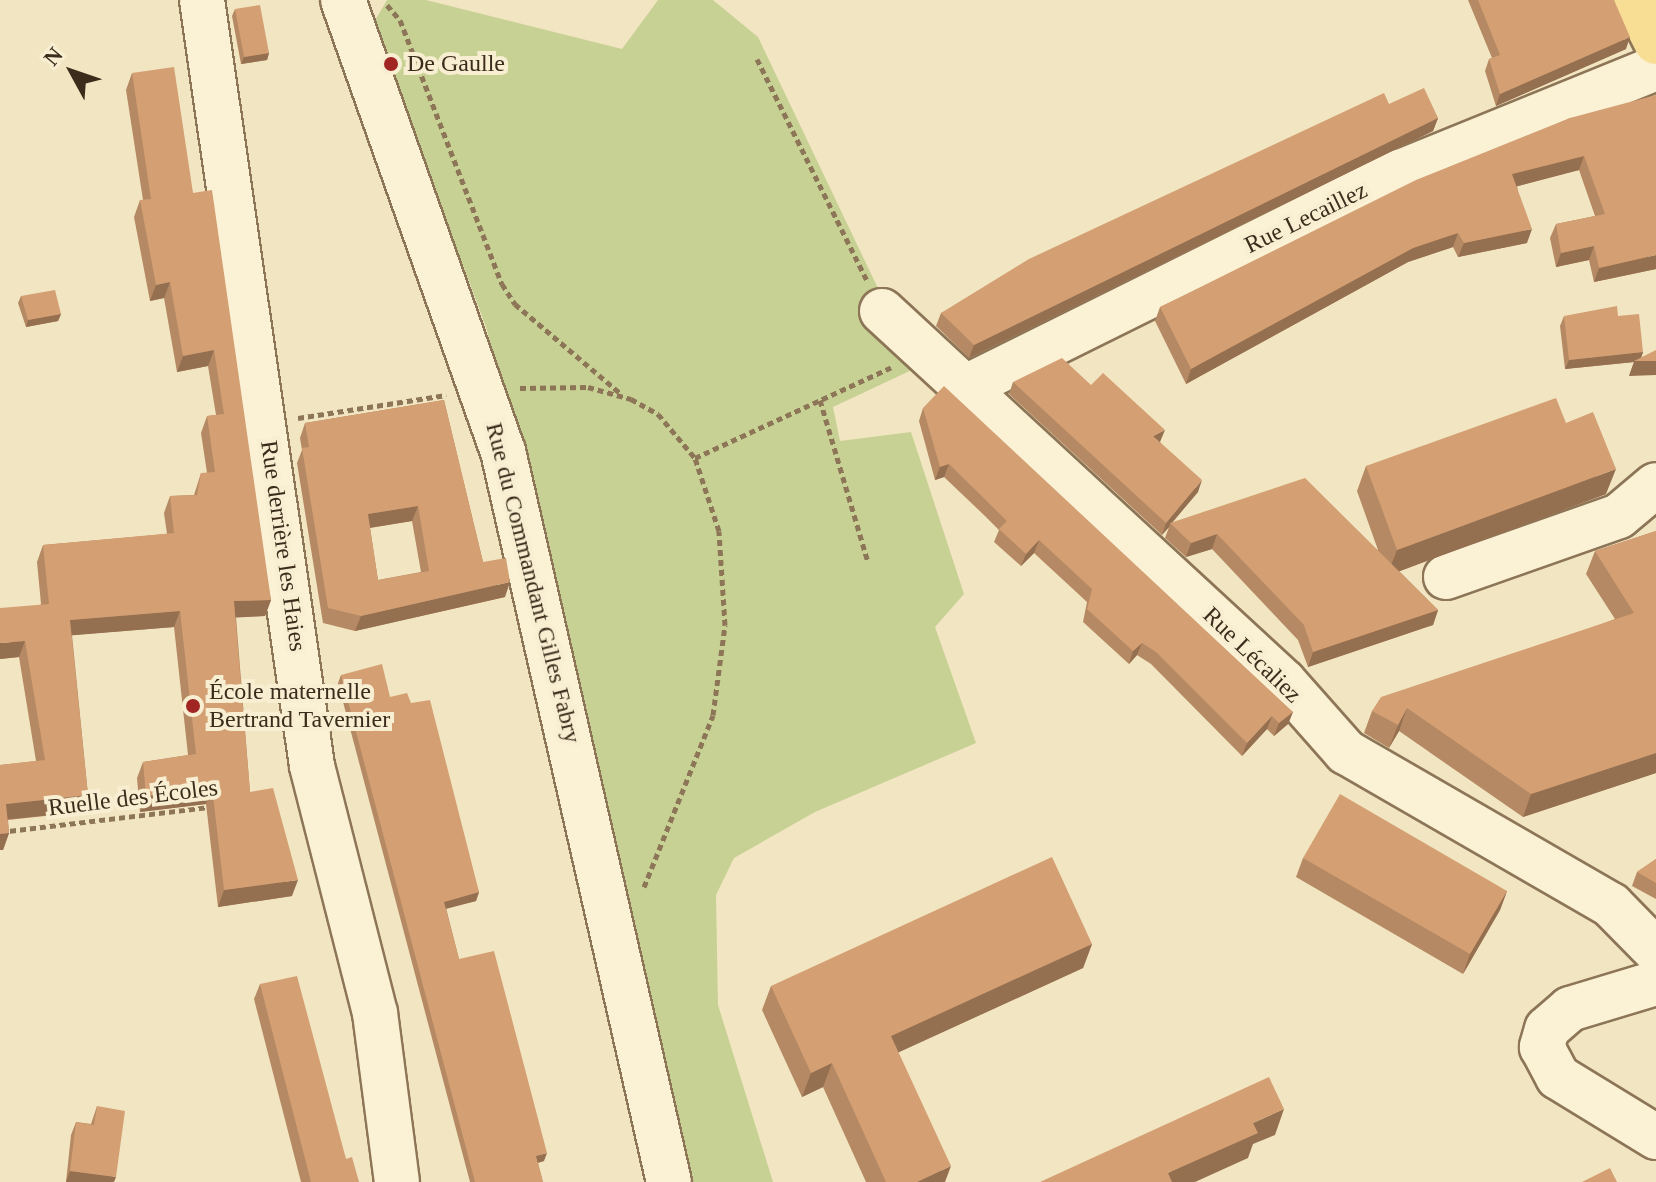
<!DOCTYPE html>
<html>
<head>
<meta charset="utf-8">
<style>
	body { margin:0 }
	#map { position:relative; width:1656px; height:1182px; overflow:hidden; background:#f2e5c1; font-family:Georgia,serif }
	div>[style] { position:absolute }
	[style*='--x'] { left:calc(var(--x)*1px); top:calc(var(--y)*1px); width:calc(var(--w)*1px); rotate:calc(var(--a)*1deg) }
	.green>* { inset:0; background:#c7d194 }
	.path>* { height:5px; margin-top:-2.5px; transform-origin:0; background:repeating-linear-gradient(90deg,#8d7557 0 6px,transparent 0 10px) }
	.roads { filter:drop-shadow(2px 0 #8d7557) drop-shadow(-2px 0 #8d7557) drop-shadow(0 2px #8d7557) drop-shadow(0 -2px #8d7557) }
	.minor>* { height:44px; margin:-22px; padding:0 22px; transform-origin:22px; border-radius:22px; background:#fbf1d5 }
	.major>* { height:44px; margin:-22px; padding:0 22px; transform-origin:22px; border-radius:22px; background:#f8dd95 }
	.wall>* { inset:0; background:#b58963 }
	.shaded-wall>* { inset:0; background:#946f50 }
	.building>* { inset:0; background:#d39f73 }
	.dots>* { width:22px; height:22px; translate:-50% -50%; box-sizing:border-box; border:4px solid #f8eed1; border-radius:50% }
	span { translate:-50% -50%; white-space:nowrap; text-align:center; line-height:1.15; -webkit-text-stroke:8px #f8eed1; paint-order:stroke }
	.poi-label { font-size:24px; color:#3b2c1c }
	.left { translate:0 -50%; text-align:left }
	.street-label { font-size:24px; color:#3b2c1c }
	.north { position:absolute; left:32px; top:32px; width:80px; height:80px; -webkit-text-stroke:6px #f8eed1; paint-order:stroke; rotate:310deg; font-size:22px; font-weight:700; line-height:32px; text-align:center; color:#3b2c1c }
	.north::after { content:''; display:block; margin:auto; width:28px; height:36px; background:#3b2c1c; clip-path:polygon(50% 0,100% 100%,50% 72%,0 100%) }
</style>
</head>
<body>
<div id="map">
	<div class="green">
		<i style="clip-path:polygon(387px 0,426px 0,622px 49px,658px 0,713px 0,758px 37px,916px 368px,833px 407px,840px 441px,911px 432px,964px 594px,935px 627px,976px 743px,815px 812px,734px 858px,716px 895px,718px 1005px,773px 1182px,684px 1182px,626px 890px,513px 426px,486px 327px,373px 24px)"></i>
	</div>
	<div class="path">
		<i style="--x:387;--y:5;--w:20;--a:49"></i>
		<i style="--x:400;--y:20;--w:283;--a:68.9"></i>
		<i style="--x:502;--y:284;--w:24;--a:57"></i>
		<i style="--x:515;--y:304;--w:139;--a:40.3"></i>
		<i style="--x:757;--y:59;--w:248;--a:63.6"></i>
		<i style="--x:520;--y:388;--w:68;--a:-0.8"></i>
		<i style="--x:588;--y:387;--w:45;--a:15.6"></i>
		<i style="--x:631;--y:399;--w:31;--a:29"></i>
		<i style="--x:658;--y:414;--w:57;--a:49.9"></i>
		<i style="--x:695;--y:458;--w:217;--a:-24.8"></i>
		<i style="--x:820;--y:400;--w:169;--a:73.5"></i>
		<i style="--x:298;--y:418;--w:150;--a:-8.8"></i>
		<i style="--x:0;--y:832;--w:210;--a:-6.8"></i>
		<i style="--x:644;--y:887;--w:185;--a:-68.1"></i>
		<i style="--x:713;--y:715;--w:91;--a:-82.4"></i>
		<i style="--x:725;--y:625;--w:94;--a:-93.7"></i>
		<i style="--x:719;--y:531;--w:77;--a:-108.2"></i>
	</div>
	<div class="roads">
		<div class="minor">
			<i style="--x:202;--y:0;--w:774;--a:81.83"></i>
			<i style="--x:312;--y:766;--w:255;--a:75.7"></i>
			<i style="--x:375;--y:1013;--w:170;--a:82.6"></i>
			<i style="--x:343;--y:0;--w:479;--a:70.5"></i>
			<i style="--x:503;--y:451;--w:750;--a:77.21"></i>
			<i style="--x:882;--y:311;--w:547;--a:42.7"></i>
			<i style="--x:1284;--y:682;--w:94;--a:48.5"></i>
			<i style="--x:1346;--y:752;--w:306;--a:30"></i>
			<i style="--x:1611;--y:905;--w:64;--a:45.6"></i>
			<i style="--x:964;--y:388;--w:487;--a:-26.4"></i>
			<i style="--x:1400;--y:172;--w:276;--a:-22.1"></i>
			<i style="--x:1446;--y:577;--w:183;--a:-19.4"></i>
			<i style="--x:1619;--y:516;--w:48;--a:-40"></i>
			<i style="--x:1656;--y:983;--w:90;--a:163.2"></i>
			<i style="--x:1570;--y:1009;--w:30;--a:139"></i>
			<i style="--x:1547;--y:1029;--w:19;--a:106"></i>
			<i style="--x:1542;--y:1047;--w:34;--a:62"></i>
			<i style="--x:1558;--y:1077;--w:115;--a:31.5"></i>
		</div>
		<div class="major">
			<i style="--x:1635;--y:0;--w:47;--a:63.4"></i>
		</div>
	</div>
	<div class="wall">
		<i style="clip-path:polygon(1468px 0,1614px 0,1626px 49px,1496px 106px,1485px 71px,1489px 59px,1492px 58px)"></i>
		<i style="clip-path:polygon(235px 9px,269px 53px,267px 60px,241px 64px,232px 16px)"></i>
		<i style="clip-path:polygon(132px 73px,193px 193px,271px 600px,265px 616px,236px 617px,250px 792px,292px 896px,218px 907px,206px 804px,140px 812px,137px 778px,143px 762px,188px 755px,174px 627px,72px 635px,88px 795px,82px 812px,8px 820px,9px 833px,3px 850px,0 765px,36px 761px,19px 657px,0 659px,41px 604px,37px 562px,43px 545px,167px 534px,164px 513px,170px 496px,194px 495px,201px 473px,207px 473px,201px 433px,207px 416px,216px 415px,208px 366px,177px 372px,164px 298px,150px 301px,134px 217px,140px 200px,143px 200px,126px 90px)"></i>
		<i style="clip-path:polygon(1389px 104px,1438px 118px,1433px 131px,969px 358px,936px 326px,941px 313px)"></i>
		<i style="clip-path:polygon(1570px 118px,1656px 269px,1594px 282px,1589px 260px,1556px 267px,1550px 238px,1556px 224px,1595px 216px,1579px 170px,1517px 186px,1527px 243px,1458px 257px,1453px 247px,1408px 262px,1186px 384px,1155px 321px,1160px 307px)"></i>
		<i style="clip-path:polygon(21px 296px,61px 314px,58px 321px,26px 327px,18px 303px)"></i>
		<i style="clip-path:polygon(1564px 316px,1618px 316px,1643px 352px,1641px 358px,1629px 376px,1634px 362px,1565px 369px,1560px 326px)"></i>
		<i style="clip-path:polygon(1013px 382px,1091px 385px,1160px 442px,1198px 492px,1172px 522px,1378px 550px,1357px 491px,1366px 466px,1566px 423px,1606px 494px,1399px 571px,1438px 610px,1433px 625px,1308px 667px,1298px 640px,1212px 549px,1186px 557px,1165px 538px,1169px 527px,1162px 535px,1009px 394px)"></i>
		<i style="clip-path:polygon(evenodd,444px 400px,483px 562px,505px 597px,355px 631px,323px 623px,297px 463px,302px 450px,300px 438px,305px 423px,444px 400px,412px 521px,421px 572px,378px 580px,370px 528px,412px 521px)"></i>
		<i style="clip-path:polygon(923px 408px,1293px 712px,1288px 724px,1274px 736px,1267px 729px,1242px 756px,1151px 664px,1137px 655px,1129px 664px,1083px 622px,1087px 602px,1034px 553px,1021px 566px,994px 542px,999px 530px,985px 516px,944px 477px,935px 480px,919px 421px)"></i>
		<i style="clip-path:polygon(1656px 529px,1656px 773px,1523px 817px,1399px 731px,1389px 748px,1364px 733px,1372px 711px,1615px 619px,1586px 574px,1595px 551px,1656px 531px)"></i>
		<i style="clip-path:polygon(341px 675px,390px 697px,479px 892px,476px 901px,446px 908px,459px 959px,544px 1161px,538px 1163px,543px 1182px,470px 1182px,338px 683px)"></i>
		<i style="clip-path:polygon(1303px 858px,1507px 891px,1500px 910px,1463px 974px,1296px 877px)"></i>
		<i style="clip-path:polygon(1656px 859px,1656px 899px,1632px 886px,1637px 872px)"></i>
		<i style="clip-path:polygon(1092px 944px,1083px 968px,898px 1052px,945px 1182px,866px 1182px,823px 1087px,802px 1097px,762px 1010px,771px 986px)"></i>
		<i style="clip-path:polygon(260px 984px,346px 1159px,359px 1182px,301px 1182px,254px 999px)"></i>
		<i style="clip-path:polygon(97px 1106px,114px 1182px,66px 1182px,71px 1135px,76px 1122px,91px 1124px)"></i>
	</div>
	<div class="shaded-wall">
		<i style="clip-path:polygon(1630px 37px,1626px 49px,1496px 106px,1500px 94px)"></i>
		<i style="clip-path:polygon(269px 53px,267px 60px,241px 64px,244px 57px)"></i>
		<i style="clip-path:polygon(1438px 118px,1433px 131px,969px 358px,974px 345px)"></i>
		<i style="clip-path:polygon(1584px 156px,1579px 170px,1507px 189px,1512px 174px)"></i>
		<i style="clip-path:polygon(1532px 229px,1527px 243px,1458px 257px,1464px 243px)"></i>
		<i style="clip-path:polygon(1458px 233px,1453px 247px,1408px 262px,1186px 384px,1191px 369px,1413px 248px)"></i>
		<i style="clip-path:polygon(1594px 246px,1589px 260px,1556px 267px,1561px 253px)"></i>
		<i style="clip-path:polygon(1656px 255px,1656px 269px,1594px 282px,1599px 268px)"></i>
		<i style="clip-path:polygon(170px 282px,164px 298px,150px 301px,156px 285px)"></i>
		<i style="clip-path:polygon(61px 314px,58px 321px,26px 327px,28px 320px)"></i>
		<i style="clip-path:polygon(214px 350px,208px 366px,177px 372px,183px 356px)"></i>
		<i style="clip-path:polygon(1643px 352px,1640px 361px,1656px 361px,1656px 375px,1629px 376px,1634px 362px,1565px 369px,1569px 360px)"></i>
		<i style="clip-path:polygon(1165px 430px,1160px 442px,1148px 448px,1153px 436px)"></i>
		<i style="clip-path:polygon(949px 464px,944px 477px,935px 480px,940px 467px)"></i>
		<i style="clip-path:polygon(1616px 469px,1606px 494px,1387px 576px,1397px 550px)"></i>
		<i style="clip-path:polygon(1202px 480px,1198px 492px,1171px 524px,1170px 523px,1169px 527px,1162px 535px,1166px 523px)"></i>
		<i style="clip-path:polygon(418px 506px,412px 521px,362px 529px,368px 514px)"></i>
		<i style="clip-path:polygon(1217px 534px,1212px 549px,1186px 557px,1191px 543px)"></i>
		<i style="clip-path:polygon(1039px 540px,1034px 553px,1021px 566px,1026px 554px)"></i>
		<i style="clip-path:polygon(510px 582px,505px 597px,355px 631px,361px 616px)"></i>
		<i style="clip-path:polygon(271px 600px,265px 616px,228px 618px,234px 601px)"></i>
		<i style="clip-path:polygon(1438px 610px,1433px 625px,1308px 667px,1313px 652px)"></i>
		<i style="clip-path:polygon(180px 611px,174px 627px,64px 636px,70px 620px)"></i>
		<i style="clip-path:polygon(25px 641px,19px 657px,0 659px,0 643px)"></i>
		<i style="clip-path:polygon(1142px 643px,1137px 655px,1129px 664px,1133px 651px)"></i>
		<i style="clip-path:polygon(1407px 708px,1399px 731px,1389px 748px,1398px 725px)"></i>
		<i style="clip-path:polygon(1293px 712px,1288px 724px,1274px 736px,1279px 723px)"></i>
		<i style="clip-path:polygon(1272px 716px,1267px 729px,1242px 756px,1247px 743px)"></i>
		<i style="clip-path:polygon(1656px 753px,1656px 773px,1523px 817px,1531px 794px)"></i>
		<i style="clip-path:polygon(212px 787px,206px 804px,140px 812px,146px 796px)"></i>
		<i style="clip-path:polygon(88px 795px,82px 812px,0 820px,6px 804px)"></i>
		<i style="clip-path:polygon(9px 833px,3px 850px,0 850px,0 834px)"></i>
		<i style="clip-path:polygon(298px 880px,292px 896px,218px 907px,224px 890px)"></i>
		<i style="clip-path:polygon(1507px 891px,1500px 910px,1463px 974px,1470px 954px)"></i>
		<i style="clip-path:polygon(479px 892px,476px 901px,442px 910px,444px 902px)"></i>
		<i style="clip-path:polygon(1092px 944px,1083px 968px,882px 1060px,891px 1036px)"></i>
		<i style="clip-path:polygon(832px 1063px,823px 1087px,802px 1097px,811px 1073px)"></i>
		<i style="clip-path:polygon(1284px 1109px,1275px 1135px,1253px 1144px,1248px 1158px,1195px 1182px,1165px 1182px,1168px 1173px,1253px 1123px)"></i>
		<i style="clip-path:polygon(547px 1153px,544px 1161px,533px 1164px,536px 1156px)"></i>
		<i style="clip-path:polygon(951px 1166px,945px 1182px,917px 1182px)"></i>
		<i style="clip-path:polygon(70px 1171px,116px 1177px,114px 1182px,66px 1182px)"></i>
	</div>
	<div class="building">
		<i style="clip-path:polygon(1478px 0,1614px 0,1630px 37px,1500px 94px,1489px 59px,1500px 55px)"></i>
		<i style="clip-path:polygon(260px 5px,269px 53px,244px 57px,235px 9px)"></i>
		<i style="clip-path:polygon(174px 67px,193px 193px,212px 190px,271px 600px,234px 601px,250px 792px,273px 788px,298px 880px,224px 890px,212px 787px,146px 796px,143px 762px,196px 754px,180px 611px,70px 620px,88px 795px,6px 804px,9px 833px,0 834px,0 765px,45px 760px,25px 641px,0 643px,0 608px,49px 604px,43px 545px,174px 533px,170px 496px,197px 495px,201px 473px,215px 472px,207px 416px,224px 414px,214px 350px,183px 356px,170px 282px,156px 285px,140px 200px,151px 199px,132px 73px)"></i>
		<i style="clip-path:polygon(1424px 88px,1438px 118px,974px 345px,941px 313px,1029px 259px,1384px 93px,1389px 104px)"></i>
		<i style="clip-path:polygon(1656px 95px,1656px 255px,1599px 268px,1594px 246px,1561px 253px,1556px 224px,1605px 214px,1584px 156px,1512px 174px,1532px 229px,1464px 243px,1458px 233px,1413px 248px,1191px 369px,1160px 307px,1416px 180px,1570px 118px)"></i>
		<i style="clip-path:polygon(55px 290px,61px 314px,28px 320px,21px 296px)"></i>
		<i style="clip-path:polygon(1617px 306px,1618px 316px,1639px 314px,1643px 352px,1569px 360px,1564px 316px)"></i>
		<i style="clip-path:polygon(1656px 350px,1656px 361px,1634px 361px)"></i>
		<i style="clip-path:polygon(1062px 358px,1091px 385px,1103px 373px,1165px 430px,1153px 436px,1202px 480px,1166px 523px,1013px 382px)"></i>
		<i style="clip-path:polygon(944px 386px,1293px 712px,1279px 723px,1272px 716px,1247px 743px,1156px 652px,1142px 643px,1133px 651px,1087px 609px,1092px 589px,1039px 540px,1026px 554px,999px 529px,1007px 521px,949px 464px,940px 467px,923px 408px)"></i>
		<i style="clip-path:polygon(1556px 398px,1566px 423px,1593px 412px,1616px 469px,1397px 550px,1366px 466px)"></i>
		<i style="clip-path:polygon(evenodd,444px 400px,483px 562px,506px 558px,510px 582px,361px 616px,328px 608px,302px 448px,309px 447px,305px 423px,444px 400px,418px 506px,429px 571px,378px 580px,368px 514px,418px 506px)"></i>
		<i style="clip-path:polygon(1305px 478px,1438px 610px,1313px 652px,1304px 625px,1217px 534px,1191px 543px,1170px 523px)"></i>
		<i style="clip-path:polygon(1656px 531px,1656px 753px,1531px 794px,1407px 708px,1398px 725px,1372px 711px,1381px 697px,1634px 613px,1595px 551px)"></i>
		<i style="clip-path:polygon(382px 664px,390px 697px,407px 693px,411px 703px,430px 700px,479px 892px,444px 902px,459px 959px,494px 951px,547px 1153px,536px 1156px,543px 1182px,475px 1182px,341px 675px)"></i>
		<i style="clip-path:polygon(1340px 794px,1507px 891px,1470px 954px,1303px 858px)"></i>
		<i style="clip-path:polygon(1052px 857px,1092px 944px,891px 1036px,951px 1166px,917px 1182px,886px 1182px,832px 1063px,811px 1073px,771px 986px)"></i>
		<i style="clip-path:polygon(1656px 859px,1656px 883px,1637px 872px)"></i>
		<i style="clip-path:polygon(297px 976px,346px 1159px,352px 1157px,359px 1182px,311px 1182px,260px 984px)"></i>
		<i style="clip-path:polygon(1269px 1077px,1284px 1109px,1253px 1123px,1258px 1133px,1168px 1173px,1172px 1182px,1040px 1182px)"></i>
		<i style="clip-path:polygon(97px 1106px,125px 1111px,116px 1177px,70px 1171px,76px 1122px,94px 1125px)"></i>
		<i style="clip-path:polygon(1610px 1168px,1617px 1182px,1582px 1182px)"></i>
	</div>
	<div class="dots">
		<i style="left:391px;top:64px;background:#a12522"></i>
		<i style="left:193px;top:706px;background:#a12522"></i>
	</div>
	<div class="poi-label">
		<span class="left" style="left:407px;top:64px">De Gaulle</span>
		<span class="left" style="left:209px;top:706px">École maternelle<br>Bertrand Tavernier</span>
	</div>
	<div class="street-label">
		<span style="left:1306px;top:218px;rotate:-26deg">Rue Lecaillez</span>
		<span style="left:283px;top:546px;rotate:82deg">Rue derrière les Haies</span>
		<span style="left:533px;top:583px;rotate:76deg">Rue du Commandant Gilles Fabry</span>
		<span style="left:1252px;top:655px;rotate:44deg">Rue Lécaliez</span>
		<span style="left:133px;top:798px;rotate:-7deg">Ruelle des Écoles</span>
	</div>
	<div class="north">N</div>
</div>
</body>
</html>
